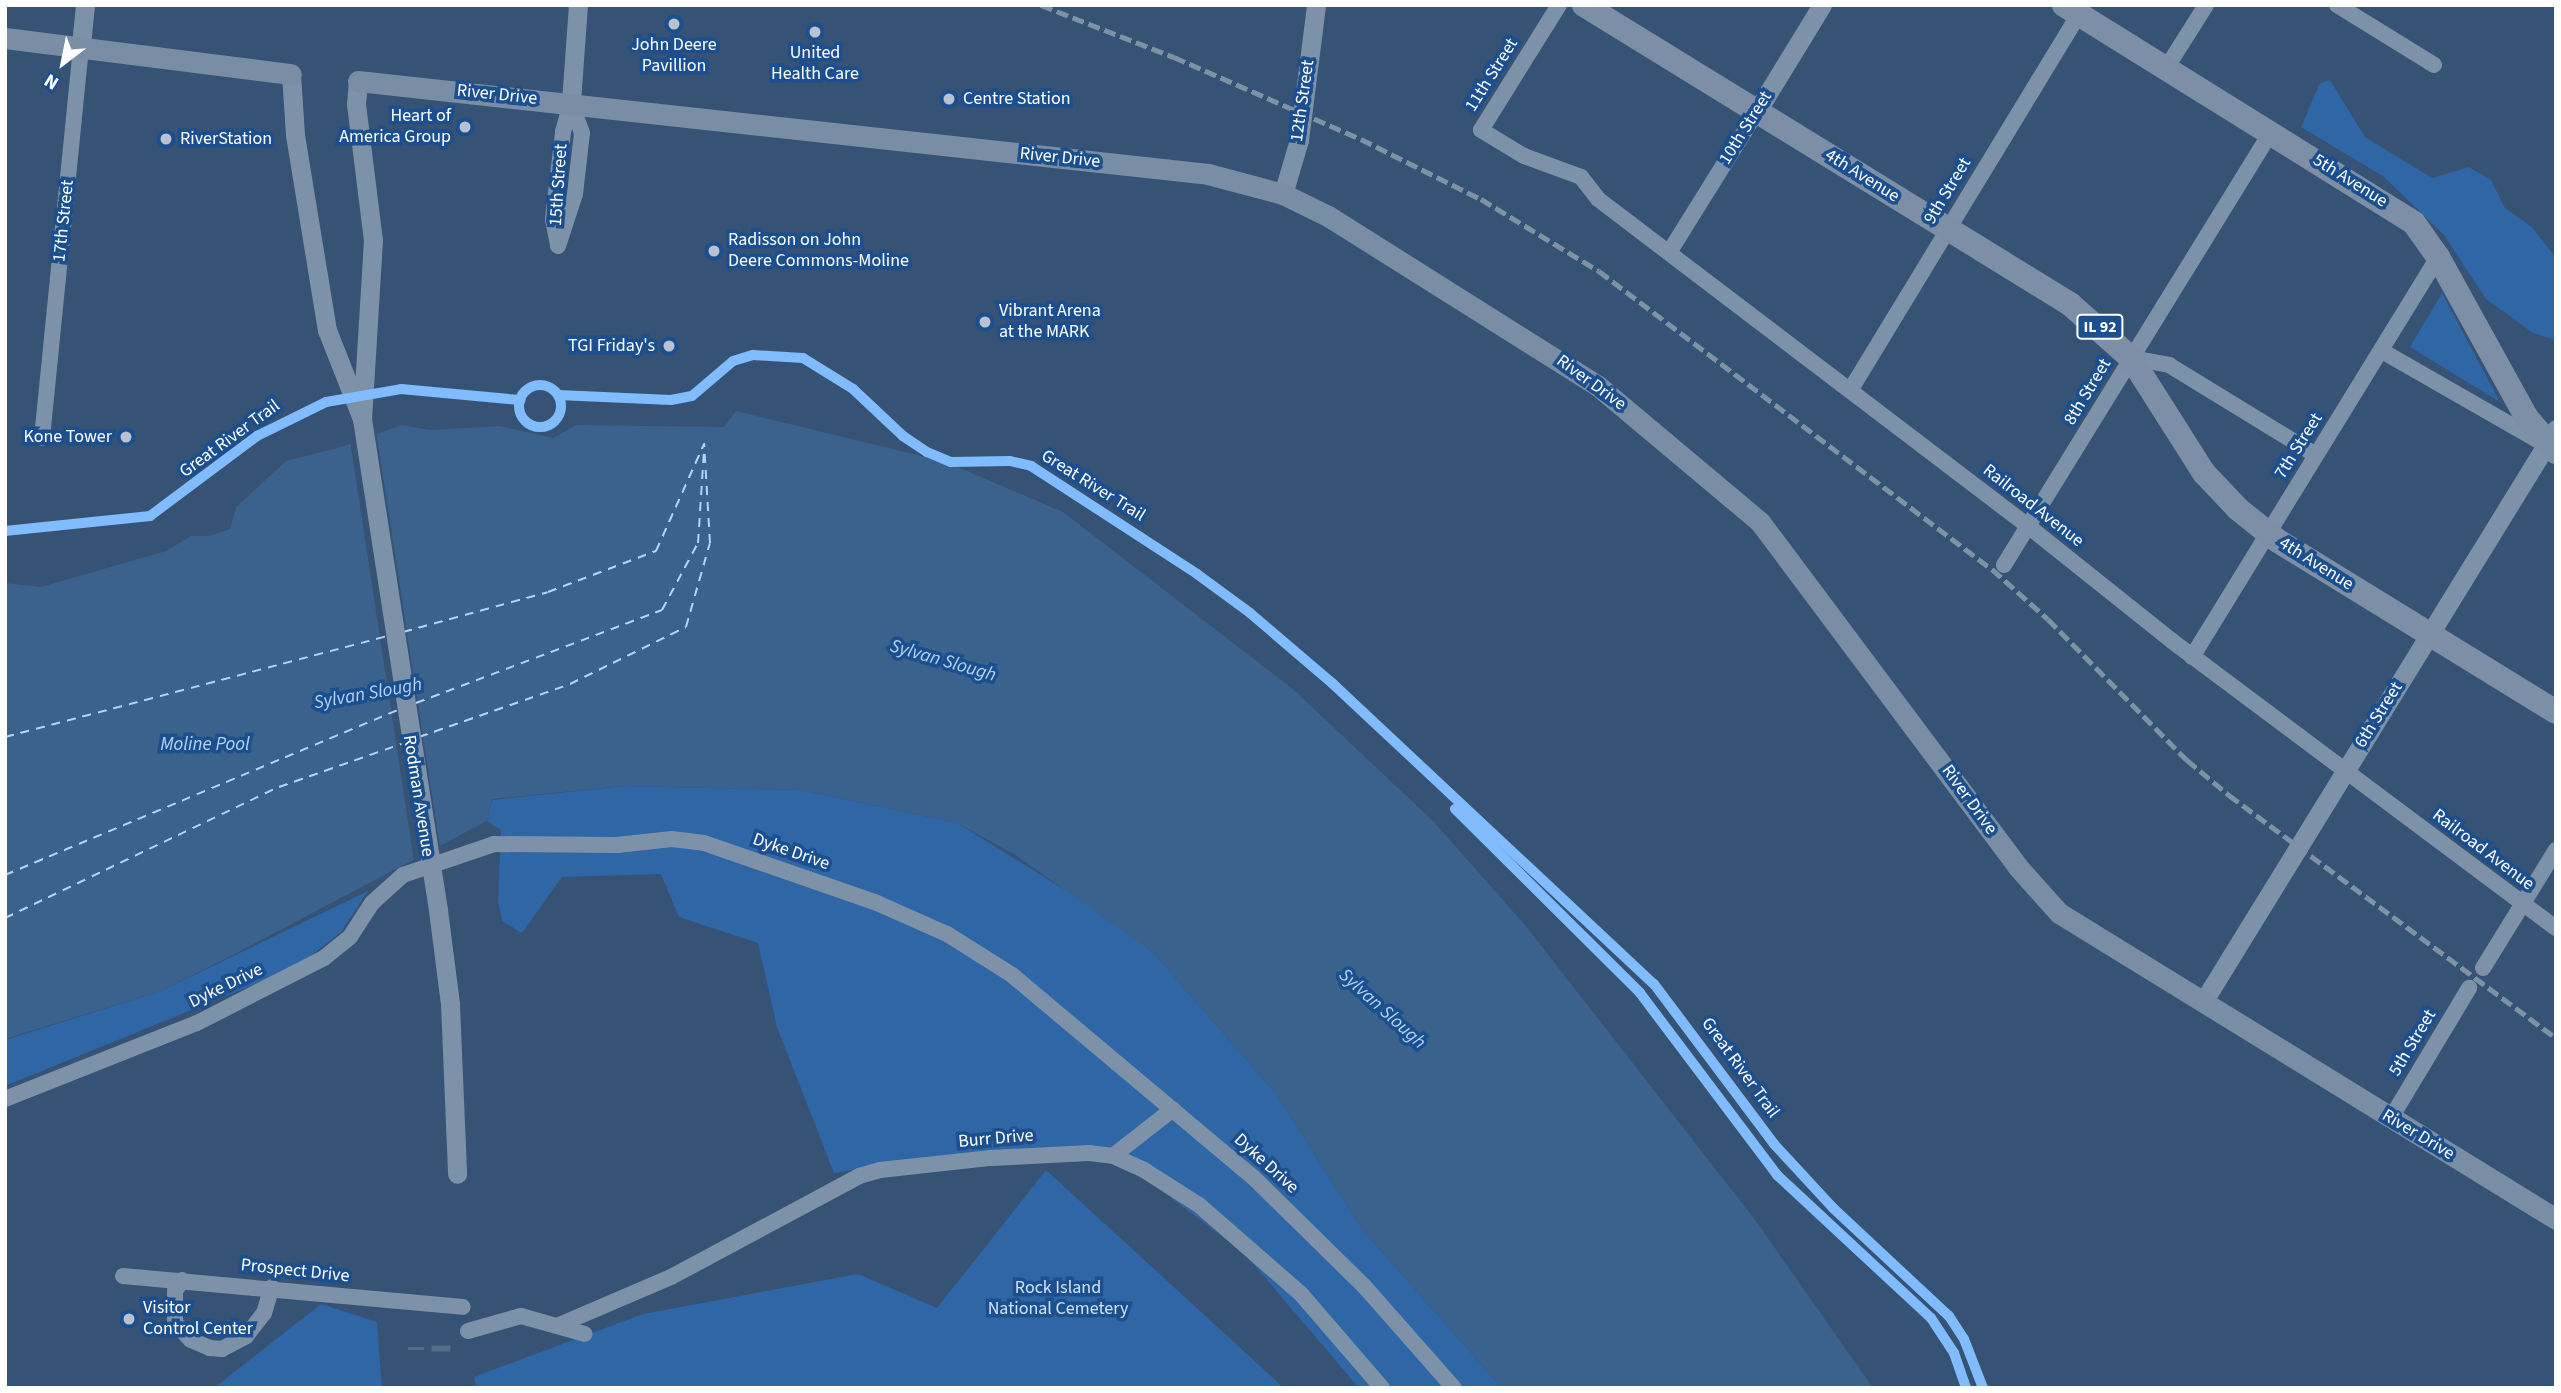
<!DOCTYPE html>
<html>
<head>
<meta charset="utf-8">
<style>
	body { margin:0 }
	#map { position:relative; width:2561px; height:1393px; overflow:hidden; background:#365274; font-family:"Source Sans 3",sans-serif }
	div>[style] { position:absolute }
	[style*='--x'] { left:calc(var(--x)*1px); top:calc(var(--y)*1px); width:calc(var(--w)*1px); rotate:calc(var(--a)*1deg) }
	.green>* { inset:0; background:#2f66a5 }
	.water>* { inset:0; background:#3b618d }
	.pier>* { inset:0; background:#365274 }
	.ferry>* { height:2px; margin-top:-1px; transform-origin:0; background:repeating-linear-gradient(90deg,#b5d3f5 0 9px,transparent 0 16px) }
	.minor-tunnel>* { height:16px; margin-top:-8px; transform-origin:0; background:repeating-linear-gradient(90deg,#546c89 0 16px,transparent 0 24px) }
	.tertiary-tunnel>* { height:19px; margin-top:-9.5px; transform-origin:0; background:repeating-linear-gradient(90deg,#546c89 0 19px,transparent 0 29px) }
	.minor>* { height:16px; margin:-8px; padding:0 8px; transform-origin:8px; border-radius:8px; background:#7d92a8 }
	.tertiary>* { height:19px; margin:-9.5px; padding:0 9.5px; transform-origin:9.5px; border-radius:9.5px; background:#7d92a8 }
	.secondary>* { height:21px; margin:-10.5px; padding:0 10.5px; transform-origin:10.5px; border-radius:10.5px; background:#798da4 }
	.primary>* { height:24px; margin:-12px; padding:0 12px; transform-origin:12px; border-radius:12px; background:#7d8ea7 }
	.rail>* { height:4.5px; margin-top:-2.25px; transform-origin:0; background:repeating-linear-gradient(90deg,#7e92a7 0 12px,transparent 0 17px) }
	.tertiary-bridge>* { height:19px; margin:-9.5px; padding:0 9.5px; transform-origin:9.5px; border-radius:9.5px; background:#7d92a8 }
	.cycleway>* { height:10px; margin:-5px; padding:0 5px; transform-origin:5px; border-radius:5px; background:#80bcff }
	.cycleway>.ring { margin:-5px; padding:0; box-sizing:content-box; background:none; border:10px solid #80bcff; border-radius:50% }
	.dots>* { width:19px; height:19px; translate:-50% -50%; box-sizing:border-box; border:4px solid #1b4f8f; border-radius:50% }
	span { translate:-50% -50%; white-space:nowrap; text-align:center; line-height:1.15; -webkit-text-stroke:7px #1b4f8f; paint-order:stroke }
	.shield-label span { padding:2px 5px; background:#1b4f8f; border:2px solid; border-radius:5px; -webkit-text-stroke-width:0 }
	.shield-label { font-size:16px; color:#fff; font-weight:700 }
	.poi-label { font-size:18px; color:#fff }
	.left { translate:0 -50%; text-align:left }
	.right { translate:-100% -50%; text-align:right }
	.street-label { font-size:18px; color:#fff }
	.park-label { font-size:18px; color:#cfe3fa }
	.water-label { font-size:19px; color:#b5d3f5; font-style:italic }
	.frame { position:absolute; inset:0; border:7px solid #fff; pointer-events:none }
	.north { position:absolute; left:28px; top:28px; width:70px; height:70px; -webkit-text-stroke:5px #1b4f8f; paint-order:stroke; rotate:212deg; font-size:19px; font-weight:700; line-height:28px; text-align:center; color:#fff }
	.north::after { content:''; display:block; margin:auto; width:24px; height:32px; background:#fff; clip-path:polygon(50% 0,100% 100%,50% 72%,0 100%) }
</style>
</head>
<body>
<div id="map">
	<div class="green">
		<i style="clip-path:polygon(2330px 80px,2365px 137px,2432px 178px,2469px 167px,2491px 180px,2505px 208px,2532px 227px,2556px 258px,2556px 340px,2533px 333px,2486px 299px,2444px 235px,2384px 177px,2301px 127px,2320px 83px)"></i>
		<i style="clip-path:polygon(2442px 293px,2500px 402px,2410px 347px)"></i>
		<i style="clip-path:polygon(624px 786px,802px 790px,957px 823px,1083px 901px,1153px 952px,1277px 1095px,1362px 1229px,1502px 1388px,1359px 1388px,1244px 1253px,1108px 1150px,916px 1159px,834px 1173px,777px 1027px,758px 943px,679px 917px,661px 874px,562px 877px,522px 933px,502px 921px,498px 900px,501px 830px,487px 821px,492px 800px)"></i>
		<i style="clip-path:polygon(368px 891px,341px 932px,297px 967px,5px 1086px,5px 1040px,161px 991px)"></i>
		<i style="clip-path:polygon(1046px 1170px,1284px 1388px,476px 1388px,474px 1377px,643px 1314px,858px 1274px,937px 1308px)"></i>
		<i style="clip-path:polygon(321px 1304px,377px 1322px,382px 1388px,214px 1388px)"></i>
	</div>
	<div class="water">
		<i style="clip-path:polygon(736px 411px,946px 462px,1063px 512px,1294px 690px,1433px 821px,1525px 925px,1756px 1221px,1873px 1388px,1502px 1388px,1362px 1229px,1277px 1095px,1153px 952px,1014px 854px,957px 823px,802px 790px,624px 786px,492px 799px,487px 821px,231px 956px,161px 991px,5px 1039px,5px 583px,41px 587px,166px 551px,191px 536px,209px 536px,230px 529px,236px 507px,286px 461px,341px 447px,402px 425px,430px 430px,500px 426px,553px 438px,576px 425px,724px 427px)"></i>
	</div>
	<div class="pier">
		<i style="clip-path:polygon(376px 430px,440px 847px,414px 861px,350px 440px)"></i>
	</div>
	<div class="ferry">
		<i style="--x:403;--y:632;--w:150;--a:-15.4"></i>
		<i style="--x:548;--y:592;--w:116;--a:-20.8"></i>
		<i style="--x:656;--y:551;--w:117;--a:-65.8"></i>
		<i style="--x:416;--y:703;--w:263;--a:-20.7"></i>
		<i style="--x:662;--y:610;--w:76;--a:-61.8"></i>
		<i style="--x:698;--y:543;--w:92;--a:-86.3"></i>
		<i style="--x:5;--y:737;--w:396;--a:-14.8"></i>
		<i style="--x:419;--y:737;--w:160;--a:-19.3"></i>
		<i style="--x:570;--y:684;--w:129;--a:-26.2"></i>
		<i style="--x:686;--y:627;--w:87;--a:-74.1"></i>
		<i style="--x:710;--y:543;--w:100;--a:-93.4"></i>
		<i style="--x:5;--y:875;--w:425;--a:-22.8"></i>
		<i style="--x:5;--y:918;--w:304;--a:-25.6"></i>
		<i style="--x:279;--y:787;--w:133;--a:-19.4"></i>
	</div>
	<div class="minor-tunnel">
		<i style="--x:416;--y:1350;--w:3;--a:-90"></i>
	</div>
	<div class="tertiary-tunnel">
		<i style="--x:441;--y:1345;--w:6;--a:90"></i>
	</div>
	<div class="minor">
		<i style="--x:1559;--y:5;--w:147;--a:122"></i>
		<i style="--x:1481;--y:130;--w:50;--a:31.2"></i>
		<i style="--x:1524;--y:156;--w:61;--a:20.2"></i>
		<i style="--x:1581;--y:177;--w:28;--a:52"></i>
		<i style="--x:1598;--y:199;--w:540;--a:37.25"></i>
		<i style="--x:2028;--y:526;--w:184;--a:38.6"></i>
		<i style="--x:2172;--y:641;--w:479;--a:36.8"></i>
		<i style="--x:2337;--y:5;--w:114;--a:31.7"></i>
		<i style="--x:2167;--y:67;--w:73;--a:-57.8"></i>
		<i style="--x:558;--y:245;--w:26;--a:-101"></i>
		<i style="--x:553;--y:219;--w:88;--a:-83.4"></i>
		<i style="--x:563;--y:132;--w:31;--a:-75"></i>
		<i style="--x:558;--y:246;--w:55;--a:-71.9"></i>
		<i style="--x:575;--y:194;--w:61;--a:-83.5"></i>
		<i style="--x:582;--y:133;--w:33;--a:-110"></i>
		<i style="--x:1670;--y:251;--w:165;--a:-58.1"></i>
		<i style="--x:2382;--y:351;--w:183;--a:29.8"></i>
		<i style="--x:2131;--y:358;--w:39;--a:10"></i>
		<i style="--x:2169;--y:365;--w:172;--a:31.5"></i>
		<i style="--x:1851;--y:389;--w:439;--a:-58.7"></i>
		<i style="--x:42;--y:438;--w:395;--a:-84.3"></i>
		<i style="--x:2004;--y:565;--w:509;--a:-58.34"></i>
		<i style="--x:2192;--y:657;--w:470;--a:-58.4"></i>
		<i style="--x:2483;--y:968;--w:139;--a:-58.3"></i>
		<i style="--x:5;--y:1099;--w:206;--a:-21.6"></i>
		<i style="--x:197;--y:1023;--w:143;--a:-27.1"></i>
		<i style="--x:324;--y:958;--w:33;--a:-39"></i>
		<i style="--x:350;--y:937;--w:40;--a:-57.1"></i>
		<i style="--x:372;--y:903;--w:42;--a:-42.1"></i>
		<i style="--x:403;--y:875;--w:96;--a:-18.8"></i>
		<i style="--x:494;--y:844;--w:123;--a:0.5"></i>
		<i style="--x:617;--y:845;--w:55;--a:-6.2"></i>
		<i style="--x:672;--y:839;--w:32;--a:7"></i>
		<i style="--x:704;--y:843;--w:183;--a:19.1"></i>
		<i style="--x:877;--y:903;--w:77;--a:23.9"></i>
		<i style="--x:947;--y:934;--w:77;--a:32.2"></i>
		<i style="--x:1012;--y:975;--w:314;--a:40"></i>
		<i style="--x:1253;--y:1177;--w:156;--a:44.5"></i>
		<i style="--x:1364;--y:1286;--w:136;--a:48.6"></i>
		<i style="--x:2391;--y:1118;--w:152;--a:-59"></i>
		<i style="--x:1113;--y:1156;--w:76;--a:-38.1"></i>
		<i style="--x:123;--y:1276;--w:341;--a:5.2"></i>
		<i style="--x:182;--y:1280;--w:13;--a:122"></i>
		<i style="--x:175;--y:1291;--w:32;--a:90"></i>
		<i style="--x:175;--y:1323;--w:23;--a:47"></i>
		<i style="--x:191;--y:1340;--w:21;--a:23"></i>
		<i style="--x:210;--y:1348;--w:12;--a:5"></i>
		<i style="--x:222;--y:1349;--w:27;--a:-28"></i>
		<i style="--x:246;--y:1336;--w:29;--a:-52"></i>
		<i style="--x:264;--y:1313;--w:27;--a:-73"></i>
		<i style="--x:559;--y:1325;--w:122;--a:-23.2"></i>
		<i style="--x:671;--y:1277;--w:213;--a:-28.2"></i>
		<i style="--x:859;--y:1176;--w:22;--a:-16"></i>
		<i style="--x:880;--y:1170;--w:112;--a:-6.2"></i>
		<i style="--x:991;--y:1158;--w:98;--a:-2.9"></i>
		<i style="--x:1089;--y:1153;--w:24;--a:7"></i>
		<i style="--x:1113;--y:1156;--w:34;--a:24"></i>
		<i style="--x:1144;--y:1170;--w:65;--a:32.5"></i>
		<i style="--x:1199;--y:1205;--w:135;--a:41.1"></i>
		<i style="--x:1301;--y:1294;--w:124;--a:49.2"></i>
		<i style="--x:468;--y:1331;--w:55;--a:-15.8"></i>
		<i style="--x:521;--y:1316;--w:66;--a:15.7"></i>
	</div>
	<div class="tertiary">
		<i style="--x:81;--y:45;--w:40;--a:-84.3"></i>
		<i style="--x:291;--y:74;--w:61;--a:86.2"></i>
		<i style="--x:295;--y:135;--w:198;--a:80.7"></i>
		<i style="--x:327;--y:330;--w:96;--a:68.5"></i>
		<i style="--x:358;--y:81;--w:23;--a:95"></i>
		<i style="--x:356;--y:104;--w:137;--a:82.9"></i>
		<i style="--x:373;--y:240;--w:179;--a:93.5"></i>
		<i style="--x:571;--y:102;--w:97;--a:-85.9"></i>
		<i style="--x:1757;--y:111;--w:124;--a:-58.5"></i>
		<i style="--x:1283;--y:194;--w:56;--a:-73.5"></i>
		<i style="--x:1299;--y:140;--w:136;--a:-82.8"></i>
		<i style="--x:438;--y:910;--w:95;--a:82.7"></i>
		<i style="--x:450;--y:1004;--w:170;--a:87.6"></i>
		<i style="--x:2203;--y:1002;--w:673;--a:-58.36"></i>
	</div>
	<div class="secondary">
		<i style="--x:5;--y:38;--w:288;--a:7.2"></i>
		<i style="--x:358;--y:81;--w:855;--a:6.24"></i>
		<i style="--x:1208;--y:174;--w:78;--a:14.9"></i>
		<i style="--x:1283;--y:194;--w:50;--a:26.1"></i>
		<i style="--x:1328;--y:216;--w:319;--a:32.2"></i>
		<i style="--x:1598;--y:386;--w:212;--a:40"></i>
		<i style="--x:1760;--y:522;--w:429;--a:53.2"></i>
		<i style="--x:2017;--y:866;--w:63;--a:48.2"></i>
		<i style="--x:2059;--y:913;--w:584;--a:31.62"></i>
	</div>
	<div class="primary">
		<i style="--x:1584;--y:5;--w:571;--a:31.6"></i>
		<i style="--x:2070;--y:304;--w:81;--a:41.5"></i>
		<i style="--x:2131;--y:358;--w:136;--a:57.6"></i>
		<i style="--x:2204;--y:473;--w:50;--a:46.6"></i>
		<i style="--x:2238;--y:509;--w:51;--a:38.7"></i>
		<i style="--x:2278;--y:541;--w:326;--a:31.6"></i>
		<i style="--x:2064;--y:5;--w:412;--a:31.9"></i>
		<i style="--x:2414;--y:223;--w:42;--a:54.8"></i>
		<i style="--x:2438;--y:257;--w:184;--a:61.1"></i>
		<i style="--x:2527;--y:418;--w:45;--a:49.5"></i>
	</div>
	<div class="rail">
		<i style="--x:1041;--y:5;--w:143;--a:21.4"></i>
		<i style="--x:1174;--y:57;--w:204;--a:23.7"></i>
		<i style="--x:1361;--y:139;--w:134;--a:26.6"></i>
		<i style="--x:1481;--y:199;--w:138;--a:31.4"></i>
		<i style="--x:1599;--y:271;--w:493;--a:37.2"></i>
		<i style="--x:1992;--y:569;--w:75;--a:41.8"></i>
		<i style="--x:2048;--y:619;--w:198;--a:45.4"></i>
		<i style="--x:2187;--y:760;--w:55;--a:39.8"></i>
		<i style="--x:2229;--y:795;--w:407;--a:36.6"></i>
	</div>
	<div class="tertiary-bridge">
		<i style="--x:362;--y:419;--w:497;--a:81.2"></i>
	</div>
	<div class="cycleway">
		<i class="ring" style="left:519px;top:385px;width:32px;height:32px"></i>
		<i style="--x:558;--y:395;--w:113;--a:2.5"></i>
		<i style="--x:671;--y:400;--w:21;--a:-11"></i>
		<i style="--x:692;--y:396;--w:54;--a:-40.5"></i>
		<i style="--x:733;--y:361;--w:21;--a:-17"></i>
		<i style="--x:753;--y:355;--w:50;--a:3.4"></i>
		<i style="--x:803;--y:358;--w:59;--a:31.8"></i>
		<i style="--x:853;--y:389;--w:69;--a:43.2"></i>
		<i style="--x:903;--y:436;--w:29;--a:34"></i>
		<i style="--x:927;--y:452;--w:26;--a:23"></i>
		<i style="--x:951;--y:462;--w:59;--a:-1"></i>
		<i style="--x:1010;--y:461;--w:22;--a:13"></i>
		<i style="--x:1031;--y:466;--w:198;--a:33"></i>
		<i style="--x:1197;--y:574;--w:66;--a:36.3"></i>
		<i style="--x:1250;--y:613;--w:108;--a:40.5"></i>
		<i style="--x:1332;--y:683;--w:441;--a:43.1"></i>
		<i style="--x:1654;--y:984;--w:200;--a:53.1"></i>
		<i style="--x:1774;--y:1144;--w:87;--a:47.3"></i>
		<i style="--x:1833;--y:1208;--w:158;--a:43"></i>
		<i style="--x:1949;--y:1316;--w:27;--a:57"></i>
		<i style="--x:1964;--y:1339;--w:53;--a:68.8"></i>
		<i style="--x:5;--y:531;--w:146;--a:-5.9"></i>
		<i style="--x:150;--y:516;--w:134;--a:-36.8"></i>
		<i style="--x:257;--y:436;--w:77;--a:-26.2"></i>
		<i style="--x:326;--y:402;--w:76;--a:-9.8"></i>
		<i style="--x:401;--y:389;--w:120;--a:5.3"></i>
		<i style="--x:1455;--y:809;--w:261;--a:44.8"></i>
		<i style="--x:1640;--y:993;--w:228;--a:53"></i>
		<i style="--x:1777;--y:1175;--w:210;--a:42.9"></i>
		<i style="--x:1931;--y:1318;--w:42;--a:56.7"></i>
		<i style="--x:1954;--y:1353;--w:37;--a:71"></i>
	</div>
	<div class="dots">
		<i style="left:674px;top:24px;background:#b9c2ce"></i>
		<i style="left:815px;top:32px;background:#b9c2ce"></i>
		<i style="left:949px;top:99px;background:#b9c2ce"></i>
		<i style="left:465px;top:127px;background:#b9c2ce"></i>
		<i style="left:166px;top:139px;background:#b9c2ce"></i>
		<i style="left:714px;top:251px;background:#b9c2ce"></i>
		<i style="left:985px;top:322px;background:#b9c2ce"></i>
		<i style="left:669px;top:346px;background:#b9c2ce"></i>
		<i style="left:126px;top:437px;background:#b9c2ce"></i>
		<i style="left:129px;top:1319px;background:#b9c2ce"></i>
	</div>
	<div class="shield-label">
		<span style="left:2100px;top:327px">IL 92</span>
	</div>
	<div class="poi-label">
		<span style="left:674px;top:56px">John Deere<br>Pavillion</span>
		<span style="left:815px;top:64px">United<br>Health Care</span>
		<span class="left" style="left:963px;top:99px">Centre Station</span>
		<span class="right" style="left:451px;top:127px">Heart of<br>America Group</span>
		<span class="left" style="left:180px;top:139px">RiverStation</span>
		<span class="left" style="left:728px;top:251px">Radisson on John<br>Deere Commons-Moline</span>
		<span class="left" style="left:999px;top:322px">Vibrant Arena<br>at the MARK</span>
		<span class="right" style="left:655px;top:346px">TGI Friday's</span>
		<span class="right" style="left:112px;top:437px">Kone Tower</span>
		<span class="left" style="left:143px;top:1319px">Visitor<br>Control Center</span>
	</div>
	<div class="street-label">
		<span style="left:1492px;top:75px;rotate:-58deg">11th Street</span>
		<span style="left:497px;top:95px;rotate:6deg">River Drive</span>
		<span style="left:1303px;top:101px;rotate:-82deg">12th Street</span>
		<span style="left:1746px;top:128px;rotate:-58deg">10th Street</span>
		<span style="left:1060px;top:158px;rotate:6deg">River Drive</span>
		<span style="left:1862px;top:176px;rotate:32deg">4th Avenue</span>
		<span style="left:2350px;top:181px;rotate:32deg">5th Avenue</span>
		<span style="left:559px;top:185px;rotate:-86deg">15th Street</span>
		<span style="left:1948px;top:191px;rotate:-59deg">9th Street</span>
		<span style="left:64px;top:221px;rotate:-84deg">17th Street</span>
		<span style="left:1591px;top:383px;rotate:36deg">River Drive</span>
		<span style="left:2088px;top:392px;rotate:-59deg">8th Street</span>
		<span style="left:230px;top:439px;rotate:-36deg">Great River Trail</span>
		<span style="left:2299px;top:446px;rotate:-58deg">7th Street</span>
		<span style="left:1093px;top:486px;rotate:32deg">Great River Trail</span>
		<span style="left:2033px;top:506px;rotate:38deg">Railroad Avenue</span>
		<span style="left:2316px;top:564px;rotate:32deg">4th Avenue</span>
		<span style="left:2379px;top:715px;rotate:-58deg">6th Street</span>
		<span style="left:418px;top:796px;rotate:81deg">Rodman Avenue</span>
		<span style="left:1969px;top:800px;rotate:54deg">River Drive</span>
		<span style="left:2483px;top:850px;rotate:37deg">Railroad Avenue</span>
		<span style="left:791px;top:852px;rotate:19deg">Dyke Drive</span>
		<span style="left:226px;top:986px;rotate:-26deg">Dyke Drive</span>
		<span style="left:2413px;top:1043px;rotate:-59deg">5th Street</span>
		<span style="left:1740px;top:1068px;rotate:54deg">Great River Trail</span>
		<span style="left:2418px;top:1135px;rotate:31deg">River Drive</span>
		<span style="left:996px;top:1139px;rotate:-5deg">Burr Drive</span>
		<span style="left:1266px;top:1164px;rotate:42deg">Dyke Drive</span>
		<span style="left:295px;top:1271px;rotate:6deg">Prospect Drive</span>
	</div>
	<div class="park-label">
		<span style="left:1058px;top:1299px">Rock Island<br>National Cemetery</span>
	</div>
	<div class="water-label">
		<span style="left:943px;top:661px;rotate:16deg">Sylvan Slough</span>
		<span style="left:368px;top:694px;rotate:-10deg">Sylvan Slough</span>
		<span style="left:205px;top:745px">Moline Pool</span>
		<span style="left:1382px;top:1009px;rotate:42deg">Sylvan Slough</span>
	</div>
	<div class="frame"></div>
	<div class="north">N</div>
</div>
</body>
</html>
